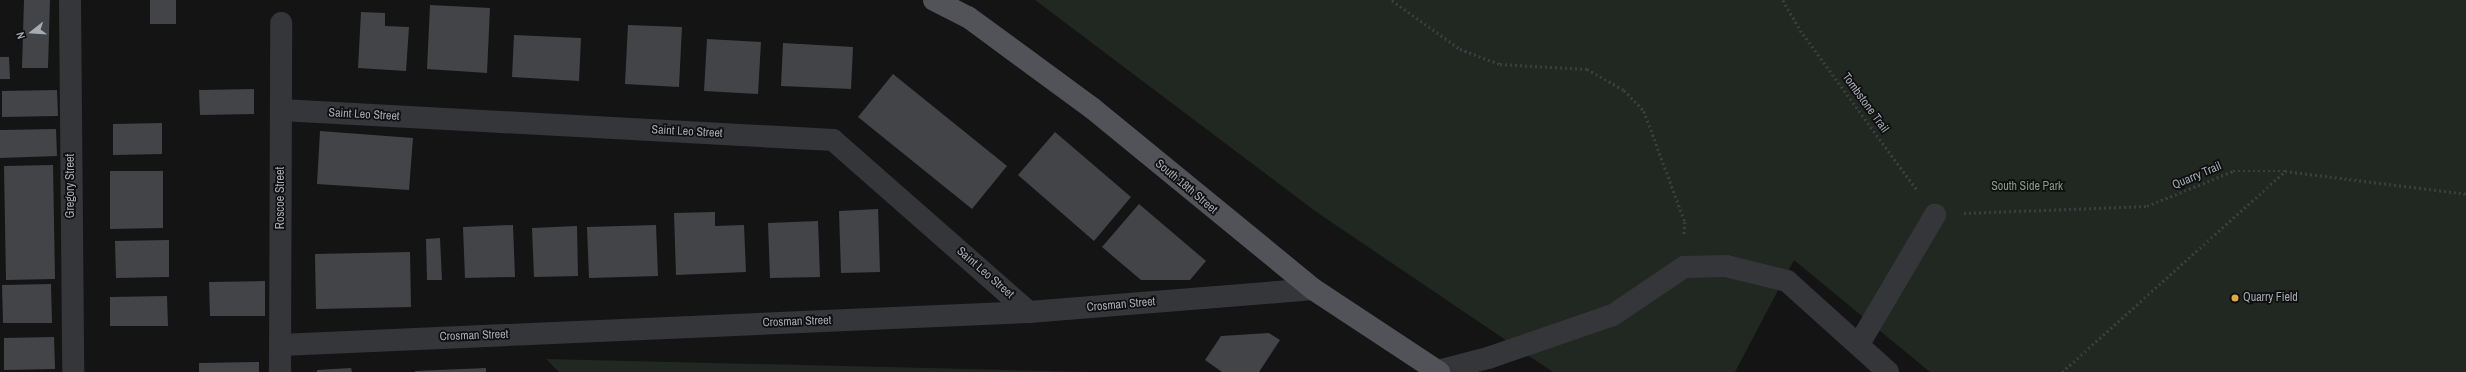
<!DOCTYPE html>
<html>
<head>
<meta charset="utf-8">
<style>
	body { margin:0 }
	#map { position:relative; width:2466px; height:372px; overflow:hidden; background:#141415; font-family:"Archivo Narrow",sans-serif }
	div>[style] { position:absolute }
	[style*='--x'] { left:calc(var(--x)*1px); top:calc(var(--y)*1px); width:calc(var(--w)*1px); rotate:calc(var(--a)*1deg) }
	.green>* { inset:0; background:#212821 }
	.building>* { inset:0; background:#434448 }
	.path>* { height:2.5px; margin-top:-1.25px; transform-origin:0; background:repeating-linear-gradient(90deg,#3c3d41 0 2px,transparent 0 5px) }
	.minor>* { height:22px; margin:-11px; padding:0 11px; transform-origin:11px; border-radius:11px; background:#35363a }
	.major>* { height:22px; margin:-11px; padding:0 11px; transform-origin:11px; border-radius:11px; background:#525358 }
	.dots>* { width:11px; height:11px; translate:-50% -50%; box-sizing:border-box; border:2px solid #0f0f10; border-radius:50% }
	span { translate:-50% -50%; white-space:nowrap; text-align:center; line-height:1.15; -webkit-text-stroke:3.5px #0f0f10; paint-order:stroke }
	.street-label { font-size:12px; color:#a7abb4 }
	.park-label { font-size:12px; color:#819d83 }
	.poi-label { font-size:12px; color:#a7abb4 }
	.left { translate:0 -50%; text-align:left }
	.north { position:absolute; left:12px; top:12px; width:40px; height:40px; -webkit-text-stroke:3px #0f0f10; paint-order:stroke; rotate:253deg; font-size:11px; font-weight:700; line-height:16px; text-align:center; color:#a7abb4 }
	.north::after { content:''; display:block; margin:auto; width:14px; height:18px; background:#a7abb4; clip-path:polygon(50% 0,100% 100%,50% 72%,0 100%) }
</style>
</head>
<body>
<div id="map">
	<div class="green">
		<i style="clip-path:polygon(1035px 0,2466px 0,2466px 372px,1930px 372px,1794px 260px,1735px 372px,1553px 372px,1315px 211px)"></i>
		<i style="clip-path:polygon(546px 359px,1095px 372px,559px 372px)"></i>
	</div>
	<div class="building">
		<i style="clip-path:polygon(24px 0,50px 0,48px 68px,22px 68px)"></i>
		<i style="clip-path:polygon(150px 0,176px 0,176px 24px,150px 24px)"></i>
		<i style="clip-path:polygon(430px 5px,490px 8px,487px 73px,427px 69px)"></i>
		<i style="clip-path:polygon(361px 12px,385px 13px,385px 26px,409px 27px,406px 71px,358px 68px)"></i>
		<i style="clip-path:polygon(628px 25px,682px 27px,679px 87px,625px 84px)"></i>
		<i style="clip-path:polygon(514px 35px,581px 38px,579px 81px,512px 77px)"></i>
		<i style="clip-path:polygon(707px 39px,761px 42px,758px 94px,704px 91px)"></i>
		<i style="clip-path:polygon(783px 43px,853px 47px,851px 89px,781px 86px)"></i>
		<i style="clip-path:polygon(0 57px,9px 57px,10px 79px,0 79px)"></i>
		<i style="clip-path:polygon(893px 74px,1007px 166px,972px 209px,858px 117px)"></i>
		<i style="clip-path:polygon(254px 89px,254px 114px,200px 115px,199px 90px)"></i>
		<i style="clip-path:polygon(57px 90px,58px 116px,2px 117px,2px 91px)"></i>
		<i style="clip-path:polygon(162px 123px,162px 154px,113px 155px,113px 124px)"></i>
		<i style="clip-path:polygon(56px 129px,57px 156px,0 158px,0 130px)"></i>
		<i style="clip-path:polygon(320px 131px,413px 138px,409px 190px,317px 184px)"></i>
		<i style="clip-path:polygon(1055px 132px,1131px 197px,1094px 241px,1018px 175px)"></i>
		<i style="clip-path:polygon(53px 165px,55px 279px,6px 280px,4px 166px)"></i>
		<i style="clip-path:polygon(110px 171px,163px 171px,163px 228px,110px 229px)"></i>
		<i style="clip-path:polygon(1139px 204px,1206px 261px,1190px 280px,1141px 280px,1102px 247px)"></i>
		<i style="clip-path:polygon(878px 209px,880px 272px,841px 273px,839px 211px)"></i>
		<i style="clip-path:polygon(715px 212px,715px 226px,744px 225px,746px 272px,676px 275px,674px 213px)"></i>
		<i style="clip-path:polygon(818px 221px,820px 277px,770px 278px,768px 223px)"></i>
		<i style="clip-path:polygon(513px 225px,515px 277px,465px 278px,463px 227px)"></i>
		<i style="clip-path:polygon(656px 225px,658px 276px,589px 278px,587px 227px)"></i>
		<i style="clip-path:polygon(577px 226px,578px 276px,534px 277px,532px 228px)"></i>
		<i style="clip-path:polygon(440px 238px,442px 280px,427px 280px,426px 239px)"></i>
		<i style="clip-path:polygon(169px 240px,169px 277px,116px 278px,115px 241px)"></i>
		<i style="clip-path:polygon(410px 252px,411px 307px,316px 309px,315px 254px)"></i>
		<i style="clip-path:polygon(265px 281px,265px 316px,210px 316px,209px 282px)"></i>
		<i style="clip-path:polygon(51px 284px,52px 323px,3px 323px,2px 285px)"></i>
		<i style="clip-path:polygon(167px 296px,168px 326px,110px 326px,110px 297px)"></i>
		<i style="clip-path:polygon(1269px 333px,1280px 340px,1259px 372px,1222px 372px,1205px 360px,1221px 336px)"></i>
		<i style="clip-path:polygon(54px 337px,55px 369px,4px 370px,4px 338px)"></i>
		<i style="clip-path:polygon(259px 362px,259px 372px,199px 372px,199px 363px)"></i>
		<i style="clip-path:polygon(351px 368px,352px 372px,317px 372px,317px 370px)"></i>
		<i style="clip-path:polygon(486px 368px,486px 372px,415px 372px,415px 371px)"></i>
	</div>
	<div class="path">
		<i style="--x:1392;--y:0;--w:84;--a:35.8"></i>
		<i style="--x:1460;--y:49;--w:43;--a:20.6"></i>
		<i style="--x:1500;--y:64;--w:87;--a:3.3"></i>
		<i style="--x:1587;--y:69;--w:43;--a:29.6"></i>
		<i style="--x:1624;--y:90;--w:29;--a:46"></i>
		<i style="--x:1644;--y:111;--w:118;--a:69.7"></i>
		<i style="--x:1685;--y:222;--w:14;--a:94"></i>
		<i style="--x:1783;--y:0;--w:39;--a:60"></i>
		<i style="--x:1803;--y:34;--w:195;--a:53.8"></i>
		<i style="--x:1964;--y:213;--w:183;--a:-2.2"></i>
		<i style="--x:2147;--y:206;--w:93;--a:-22.1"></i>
		<i style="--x:2233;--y:171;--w:52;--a:0"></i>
		<i style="--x:2285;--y:171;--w:182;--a:7.2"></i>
		<i style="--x:2062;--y:372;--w:299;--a:-42"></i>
	</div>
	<div class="minor">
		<i style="--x:70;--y:0;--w:372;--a:89.5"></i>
		<i style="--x:281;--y:110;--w:553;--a:3.11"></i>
		<i style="--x:833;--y:140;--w:261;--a:41.3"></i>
		<i style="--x:1859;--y:344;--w:150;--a:-59.5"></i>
		<i style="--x:281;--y:345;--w:749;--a:-2.53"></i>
		<i style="--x:1029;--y:312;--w:285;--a:-4.6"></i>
		<i style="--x:1438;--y:371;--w:52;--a:-14.6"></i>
		<i style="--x:1488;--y:358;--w:132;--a:-19"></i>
		<i style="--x:1613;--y:315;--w:86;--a:-34.1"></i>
		<i style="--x:1684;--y:267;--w:42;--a:-1.4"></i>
		<i style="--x:1726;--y:266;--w:63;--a:13.8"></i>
		<i style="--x:1787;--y:281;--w:136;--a:42"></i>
		<i style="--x:280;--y:372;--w:349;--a:-89.8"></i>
	</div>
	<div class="major">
		<i style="--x:934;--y:0;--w:38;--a:27"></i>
		<i style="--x:968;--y:17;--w:154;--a:36.3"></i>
		<i style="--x:1092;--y:108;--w:286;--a:39.3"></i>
		<i style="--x:1313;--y:289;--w:151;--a:33.4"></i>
	</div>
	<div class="dots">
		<i style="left:2235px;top:298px;background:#dbab47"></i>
	</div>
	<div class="street-label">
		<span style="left:1865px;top:103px;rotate:54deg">Tombstone Trail</span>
		<span style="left:364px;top:115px;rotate:3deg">Saint Leo Street</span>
		<span style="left:687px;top:132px;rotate:3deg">Saint Leo Street</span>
		<span style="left:2197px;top:176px;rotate:-23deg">Quarry Trail</span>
		<span style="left:71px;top:186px;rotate:-90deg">Gregory Street</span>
		<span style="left:1186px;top:187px;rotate:40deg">South 18th Street</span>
		<span style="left:281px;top:198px;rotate:-90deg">Roscoe Street</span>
		<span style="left:985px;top:273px;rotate:41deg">Saint Leo Street</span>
		<span style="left:1121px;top:305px;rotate:-5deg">Crosman Street</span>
		<span style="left:797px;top:322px;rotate:-2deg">Crosman Street</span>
		<span style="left:474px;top:336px;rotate:-2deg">Crosman Street</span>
	</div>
	<div class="park-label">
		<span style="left:2027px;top:187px">South Side Park</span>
	</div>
	<div class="poi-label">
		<span class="left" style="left:2243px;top:298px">Quarry Field</span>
	</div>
	<div class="north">N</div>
</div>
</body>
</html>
